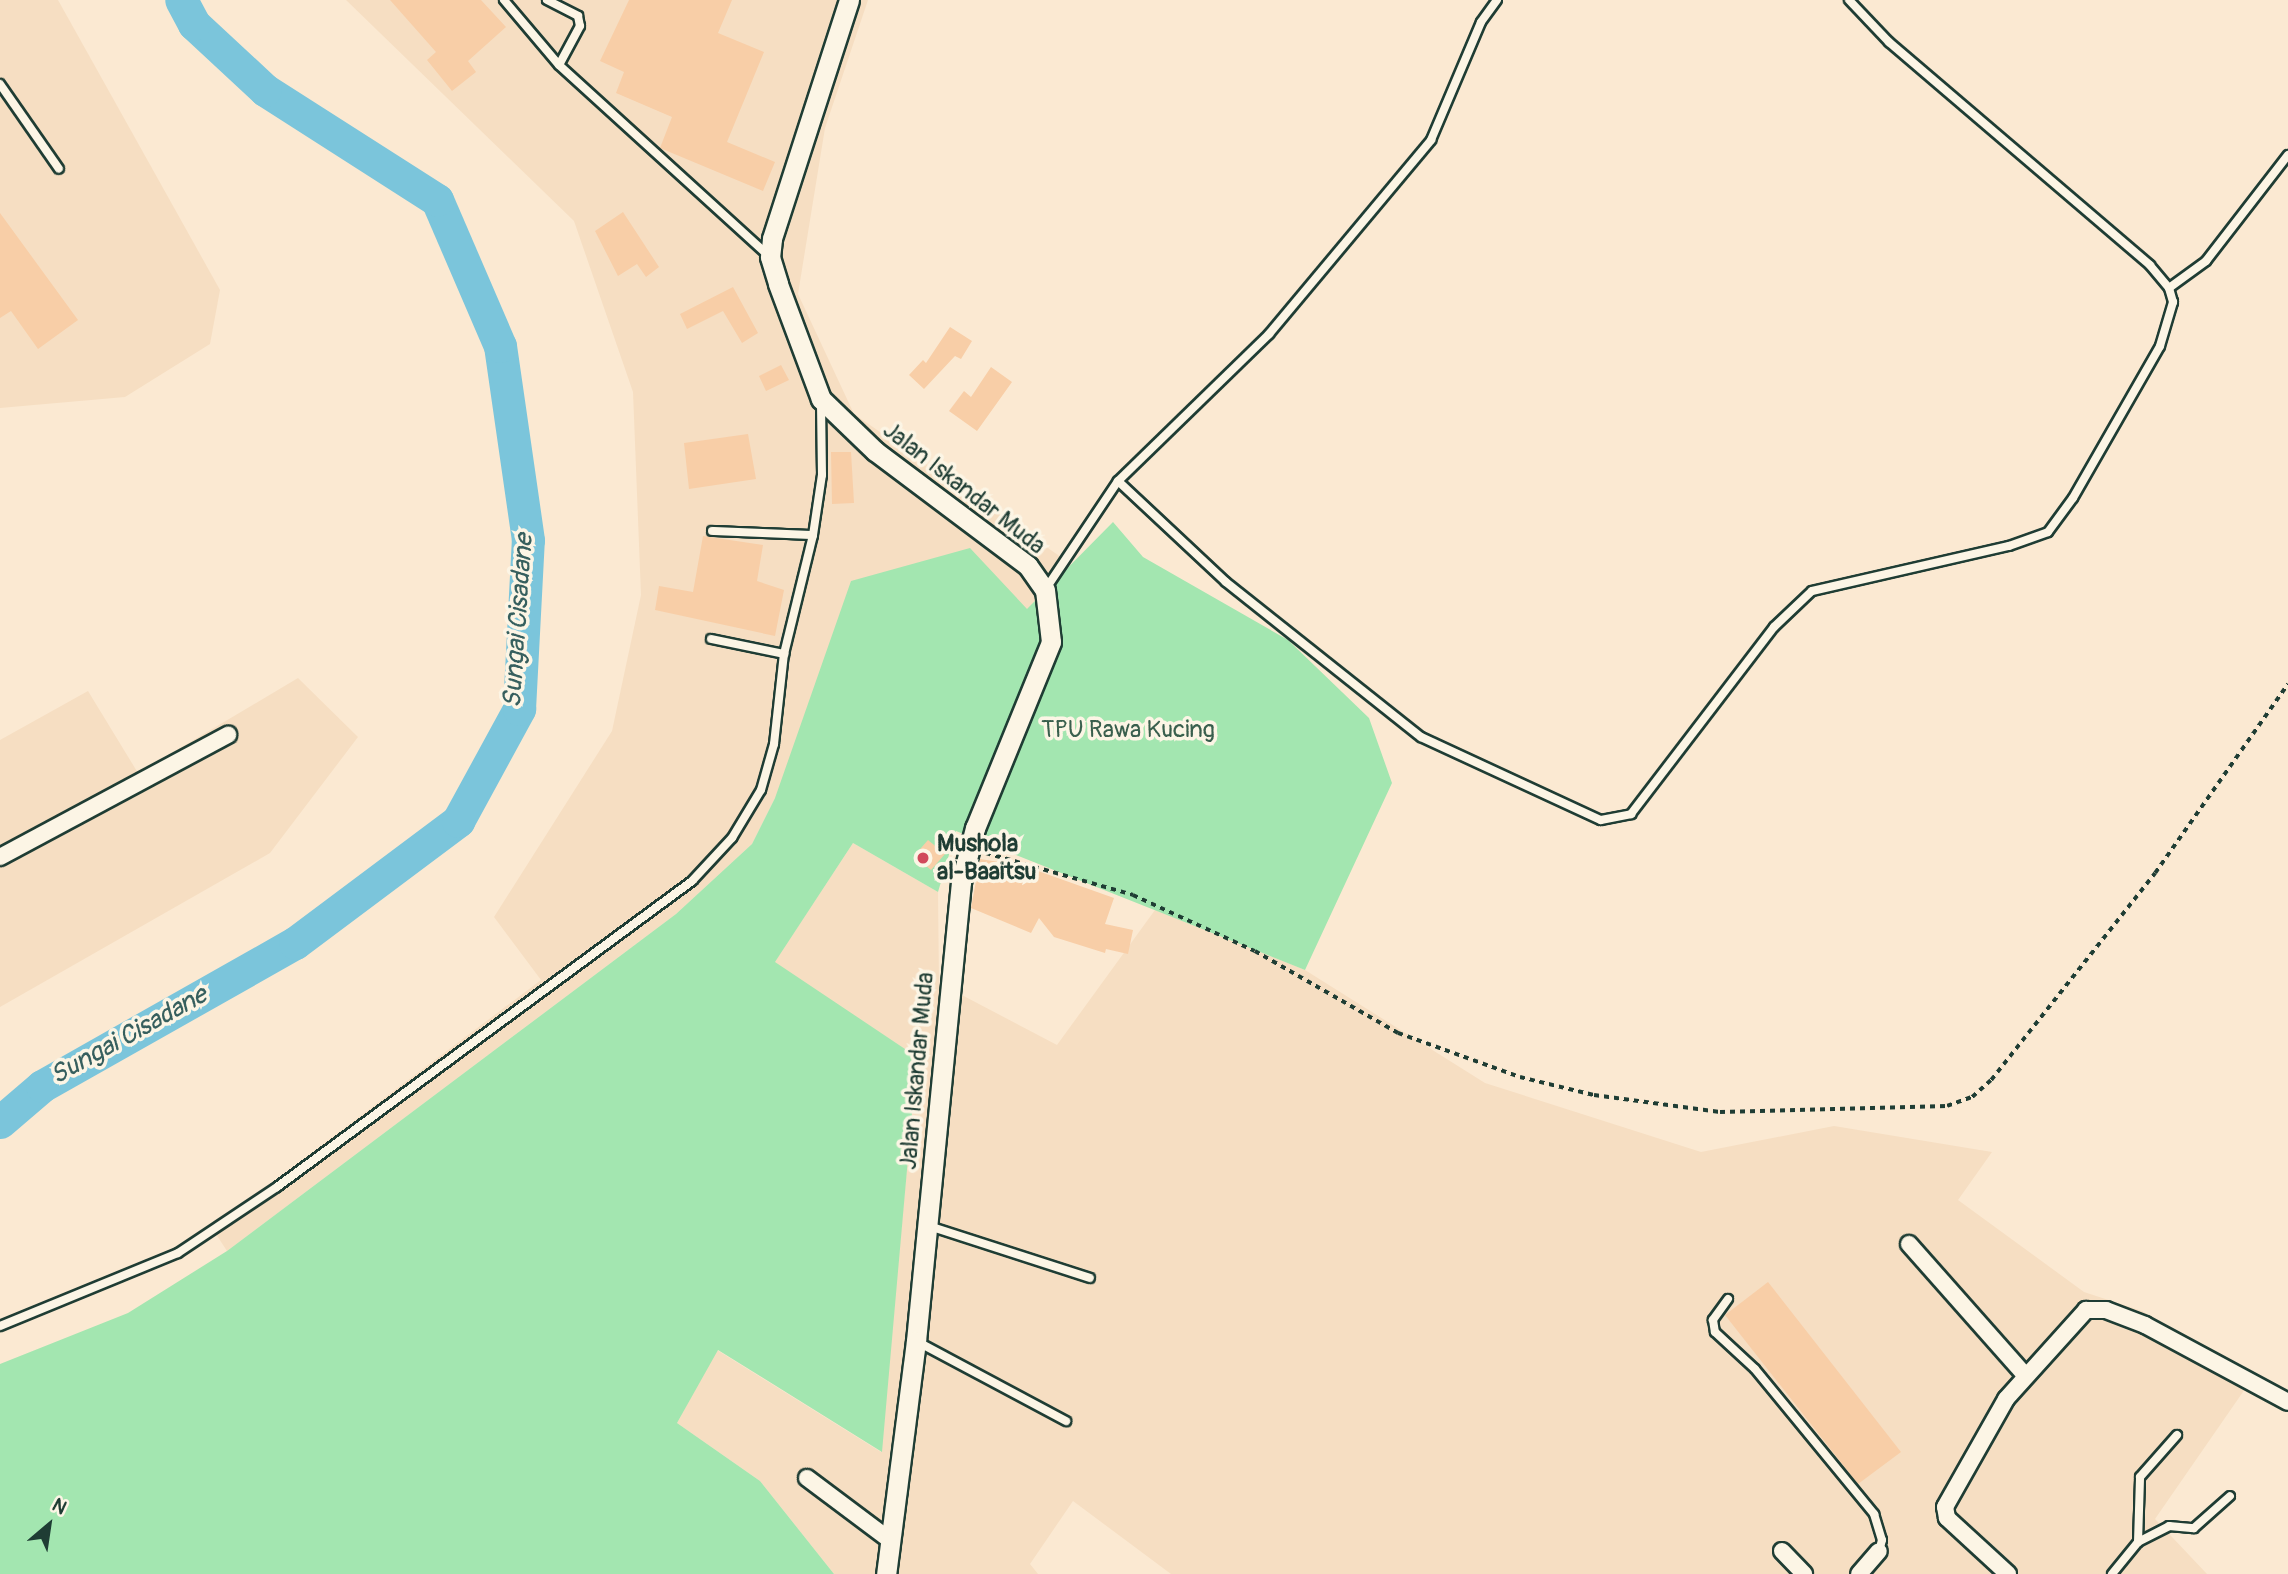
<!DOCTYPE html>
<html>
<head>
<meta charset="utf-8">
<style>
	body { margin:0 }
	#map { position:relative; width:2288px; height:1574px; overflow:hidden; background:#fbe9d2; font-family:Pangolin,sans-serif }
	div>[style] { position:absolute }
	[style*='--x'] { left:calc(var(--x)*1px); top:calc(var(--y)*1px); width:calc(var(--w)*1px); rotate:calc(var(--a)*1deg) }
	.built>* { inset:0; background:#f6dec2 }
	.green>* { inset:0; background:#a3e6b0 }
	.river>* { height:33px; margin:-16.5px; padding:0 16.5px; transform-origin:16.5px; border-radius:16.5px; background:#7bc5db }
	.building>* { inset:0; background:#f8cea7 }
	.path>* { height:3.5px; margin-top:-1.75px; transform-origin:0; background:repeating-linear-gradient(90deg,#1f3d34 0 5px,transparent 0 10px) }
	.roads { filter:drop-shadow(2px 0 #1f3d34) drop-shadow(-2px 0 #1f3d34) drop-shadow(0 2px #1f3d34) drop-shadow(0 -2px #1f3d34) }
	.service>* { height:8px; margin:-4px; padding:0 4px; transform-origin:4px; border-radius:4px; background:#fcf5e5 }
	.minor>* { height:16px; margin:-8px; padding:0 8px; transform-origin:8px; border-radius:8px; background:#fcf5e5 }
	.tertiary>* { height:19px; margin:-9.5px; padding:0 9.5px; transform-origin:9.5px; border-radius:9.5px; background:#fcf5e5 }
	.dots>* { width:19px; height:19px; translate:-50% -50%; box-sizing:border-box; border:4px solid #fcf5e5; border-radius:50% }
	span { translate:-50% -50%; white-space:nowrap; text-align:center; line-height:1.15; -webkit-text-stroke:7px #fcf5e5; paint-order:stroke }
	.street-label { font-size:24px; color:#1f3d34 }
	.park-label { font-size:24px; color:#395f4d }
	.poi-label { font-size:24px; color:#1f3d34; font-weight:700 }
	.left { translate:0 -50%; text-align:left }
	.water-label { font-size:26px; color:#365f5e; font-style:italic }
	.north { position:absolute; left:14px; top:1490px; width:70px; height:70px; -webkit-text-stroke:5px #fcf5e5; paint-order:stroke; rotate:29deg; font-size:19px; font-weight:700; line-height:28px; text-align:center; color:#1f3d34 }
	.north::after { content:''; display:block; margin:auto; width:24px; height:32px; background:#1f3d34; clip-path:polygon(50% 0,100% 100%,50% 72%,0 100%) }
</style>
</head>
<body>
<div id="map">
	<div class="built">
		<i style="clip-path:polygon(0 0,58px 0,220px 290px,210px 344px,125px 397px,0 408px)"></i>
		<i style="clip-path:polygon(346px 0,868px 0,825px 128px,798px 294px,854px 414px,1071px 564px,1027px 610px,775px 798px,752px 844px,676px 914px,227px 1251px,212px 1228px,541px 980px,494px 917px,612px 731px,641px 595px,633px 392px,574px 221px)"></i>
		<i style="clip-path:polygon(298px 678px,358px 737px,270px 853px,0 1007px,0 740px,88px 691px,138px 773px)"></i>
		<i style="clip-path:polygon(853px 843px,938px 892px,939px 983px,1057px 1045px,1155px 910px,1305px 970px,1485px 1083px,1701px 1152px,1834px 1126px,1992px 1152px,1958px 1200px,2084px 1292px,2142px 1311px,2254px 1376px,2155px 1519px,2207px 1574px,1171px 1574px,1073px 1501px,1030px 1564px,1038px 1574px,834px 1574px,760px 1481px,677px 1423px,717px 1350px,881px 1452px,917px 1057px,774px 963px)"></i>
	</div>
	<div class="green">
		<i style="clip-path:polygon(1113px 522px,1143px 557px,1288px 640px,1369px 718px,1392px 783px,1305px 970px,956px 831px,938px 892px,853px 843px,775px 962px,917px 1057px,882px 1452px,718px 1350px,677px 1423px,760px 1481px,834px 1574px,0 1574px,0 1364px,128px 1313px,227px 1251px,676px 914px,752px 844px,775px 798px,851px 581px,970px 548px,1027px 609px)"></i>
	</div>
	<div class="river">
		<i style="--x:0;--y:1122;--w:55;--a:-40.6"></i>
		<i style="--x:42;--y:1086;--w:291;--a:-29.5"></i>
		<i style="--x:295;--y:943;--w:204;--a:-36.8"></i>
		<i style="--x:458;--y:821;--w:128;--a:-61.4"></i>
		<i style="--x:519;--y:709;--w:169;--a:-87"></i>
		<i style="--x:528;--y:540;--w:196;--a:-98.2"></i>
		<i style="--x:500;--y:346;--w:159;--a:-113.3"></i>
		<i style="--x:437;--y:200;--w:204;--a:-147.4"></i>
		<i style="--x:265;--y:90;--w:97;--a:-137.1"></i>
		<i style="--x:194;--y:24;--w:27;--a:-118"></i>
	</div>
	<div class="building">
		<i style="clip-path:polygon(390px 0,481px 0,506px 27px,468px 61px,476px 72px,452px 91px,427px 60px,436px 52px)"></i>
		<i style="clip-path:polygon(629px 0,732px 0,718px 33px,764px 52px,727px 142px,775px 162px,763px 191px,660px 148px,672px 117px,616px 93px,624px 72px,600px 61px)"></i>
		<i style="clip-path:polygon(623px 212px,659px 267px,646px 277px,637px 264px,618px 276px,595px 231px)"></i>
		<i style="clip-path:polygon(0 213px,78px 320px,38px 349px,11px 311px,0 318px)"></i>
		<i style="clip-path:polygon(733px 287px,758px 333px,742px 343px,723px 311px,687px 329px,680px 314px)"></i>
		<i style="clip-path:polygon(950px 327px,972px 341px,961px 359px,955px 356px,924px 389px,909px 375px,923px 360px,926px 363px)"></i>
		<i style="clip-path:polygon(781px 365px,789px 380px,766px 391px,759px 376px)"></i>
		<i style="clip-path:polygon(991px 367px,1012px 382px,977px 431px,949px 411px,964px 391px,971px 397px)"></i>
		<i style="clip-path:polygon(748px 434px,756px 479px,689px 489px,684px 443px)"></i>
		<i style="clip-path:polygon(831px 452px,851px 452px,854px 503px,832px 504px)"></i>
		<i style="clip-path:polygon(703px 536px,763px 545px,757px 581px,784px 590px,775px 636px,655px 610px,659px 586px,693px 592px)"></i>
		<i style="clip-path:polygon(928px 840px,945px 854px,931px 870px,914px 856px)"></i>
		<i style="clip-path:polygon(980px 859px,1024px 866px,1114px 898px,1105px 924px,1133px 930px,1128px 954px,1106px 949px,1105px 953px,1054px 937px,1039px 918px,1031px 933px,971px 908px)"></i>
		<i style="clip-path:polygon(1768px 1282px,1901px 1452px,1858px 1484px,1725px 1315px)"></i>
	</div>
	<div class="path">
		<i style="--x:986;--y:853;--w:153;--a:15.9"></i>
		<i style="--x:1133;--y:895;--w:134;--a:24.7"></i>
		<i style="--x:1255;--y:951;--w:165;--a:29.8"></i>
		<i style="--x:1398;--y:1033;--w:130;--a:19.8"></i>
		<i style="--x:1520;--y:1077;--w:76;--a:13.7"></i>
		<i style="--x:1594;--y:1095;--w:127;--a:7.7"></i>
		<i style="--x:1720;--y:1112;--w:227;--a:-1.5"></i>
		<i style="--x:1947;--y:1106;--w:27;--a:-20"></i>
		<i style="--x:1972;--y:1097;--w:25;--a:-42"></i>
		<i style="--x:1991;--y:1080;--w:264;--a:-51.6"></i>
		<i style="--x:2155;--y:873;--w:231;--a:-54.9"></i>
	</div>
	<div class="roads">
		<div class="service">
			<i style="--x:504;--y:0;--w:85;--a:49.8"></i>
			<i style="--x:559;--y:65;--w:282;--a:42.3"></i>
			<i style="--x:547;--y:0;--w:35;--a:27"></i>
			<i style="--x:578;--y:16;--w:10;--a:79"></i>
			<i style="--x:580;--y:26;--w:44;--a:118.3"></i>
			<i style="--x:0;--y:84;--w:103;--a:55.2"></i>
			<i style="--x:2169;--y:288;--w:46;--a:-36.1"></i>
			<i style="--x:2206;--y:261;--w:134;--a:-52.3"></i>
			<i style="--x:1118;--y:481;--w:148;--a:43.1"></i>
			<i style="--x:1226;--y:582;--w:249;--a:38.5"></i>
			<i style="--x:1421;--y:737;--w:198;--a:24.8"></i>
			<i style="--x:1601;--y:820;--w:31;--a:-11"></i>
			<i style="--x:1631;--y:814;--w:235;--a:-52.6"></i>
			<i style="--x:1774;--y:627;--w:52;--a:-43.5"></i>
			<i style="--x:1812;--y:591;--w:202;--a:-12.9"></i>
			<i style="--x:2009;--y:546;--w:41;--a:-19.7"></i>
			<i style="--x:2048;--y:532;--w:42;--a:-53.7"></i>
			<i style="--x:2073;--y:498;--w:175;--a:-60.2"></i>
			<i style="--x:2160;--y:346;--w:46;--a:-73.5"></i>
			<i style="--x:2173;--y:302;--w:15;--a:-106"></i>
			<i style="--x:2169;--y:288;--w:30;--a:-130"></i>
			<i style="--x:2150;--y:265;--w:343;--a:-139.5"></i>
			<i style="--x:1889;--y:42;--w:58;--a:-133.6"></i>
			<i style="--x:712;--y:531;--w:101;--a:2.3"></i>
			<i style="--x:1045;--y:590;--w:131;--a:-56.2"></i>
			<i style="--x:1118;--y:481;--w:211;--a:-44.2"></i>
			<i style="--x:1269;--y:334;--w:253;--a:-50.1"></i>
			<i style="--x:1431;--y:140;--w:128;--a:-67"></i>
			<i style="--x:1481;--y:22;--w:27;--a:-54"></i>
			<i style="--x:711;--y:639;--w:75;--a:11.6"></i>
			<i style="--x:929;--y:1226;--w:169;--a:17.9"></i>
			<i style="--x:1728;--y:1299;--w:26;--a:126"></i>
			<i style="--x:1713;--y:1320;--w:12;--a:81"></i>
			<i style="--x:1715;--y:1332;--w:54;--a:42.8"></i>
			<i style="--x:1755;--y:1369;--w:188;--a:50.6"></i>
			<i style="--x:1874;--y:1514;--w:27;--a:73"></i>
			<i style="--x:1882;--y:1540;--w:11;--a:105"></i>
			<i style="--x:0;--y:1326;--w:192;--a:-22.3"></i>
			<i style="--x:178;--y:1253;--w:119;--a:-33.7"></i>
			<i style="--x:277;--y:1187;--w:516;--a:-36.4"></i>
			<i style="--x:692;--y:881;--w:59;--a:-47.1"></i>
			<i style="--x:732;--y:838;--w:56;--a:-58.9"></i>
			<i style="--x:761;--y:790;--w:48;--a:-74.2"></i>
			<i style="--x:774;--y:744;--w:91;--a:-83.7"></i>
			<i style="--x:784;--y:654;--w:122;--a:-76.3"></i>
			<i style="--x:813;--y:535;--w:61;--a:-81.5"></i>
			<i style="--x:822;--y:475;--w:73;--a:-90.8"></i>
			<i style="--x:918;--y:1342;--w:168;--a:28.1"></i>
			<i style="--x:2138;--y:1542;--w:35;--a:-27"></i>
			<i style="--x:2169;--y:1526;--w:25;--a:5"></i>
			<i style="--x:2194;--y:1528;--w:48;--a:-41.6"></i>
			<i style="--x:2112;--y:1574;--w:41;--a:-50.9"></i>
			<i style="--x:2138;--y:1542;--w:65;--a:-88.2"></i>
			<i style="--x:2140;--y:1477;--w:56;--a:-48.6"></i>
		</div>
		<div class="minor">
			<i style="--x:0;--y:857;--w:259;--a:-28.2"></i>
			<i style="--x:1909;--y:1244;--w:174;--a:48.5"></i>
			<i style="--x:807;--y:1478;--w:104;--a:36.8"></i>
			<i style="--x:1782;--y:1551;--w:32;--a:46"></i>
			<i style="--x:1859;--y:1574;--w:30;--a:-49"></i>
			<i style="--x:2008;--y:1574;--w:83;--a:-137.4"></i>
			<i style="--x:1947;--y:1518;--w:11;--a:-100"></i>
			<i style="--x:1945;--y:1507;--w:124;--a:-60.5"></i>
			<i style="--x:2006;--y:1399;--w:120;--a:-48"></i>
			<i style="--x:2086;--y:1310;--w:20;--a:0"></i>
			<i style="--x:2106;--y:1310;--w:42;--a:21"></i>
			<i style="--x:2145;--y:1325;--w:162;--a:28.3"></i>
		</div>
		<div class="tertiary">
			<i style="--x:849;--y:0;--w:251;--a:107.9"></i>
			<i style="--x:772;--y:239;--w:18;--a:96"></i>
			<i style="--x:770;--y:257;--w:28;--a:73"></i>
			<i style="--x:778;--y:284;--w:123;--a:69.5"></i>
			<i style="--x:821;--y:399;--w:75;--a:43.9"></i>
			<i style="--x:875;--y:451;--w:191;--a:36.9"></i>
			<i style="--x:1028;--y:566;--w:29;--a:55"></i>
			<i style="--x:1045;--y:590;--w:52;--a:83.4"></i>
			<i style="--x:1051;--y:642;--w:201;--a:112.2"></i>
			<i style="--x:975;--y:828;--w:56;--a:104.5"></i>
			<i style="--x:961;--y:882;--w:461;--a:95.6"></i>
			<i style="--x:916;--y:1341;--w:235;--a:97.3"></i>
		</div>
	</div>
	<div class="dots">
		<i style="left:923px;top:858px;background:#d1495b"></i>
	</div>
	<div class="street-label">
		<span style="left:964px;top:488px;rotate:38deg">Jalan Iskandar Muda</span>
		<span style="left:917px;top:1071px;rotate:-85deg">Jalan Iskandar Muda</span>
	</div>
	<div class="park-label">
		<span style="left:1128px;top:730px">TPU Rawa Kucing</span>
	</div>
	<div class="poi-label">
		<span class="left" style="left:937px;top:858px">Mushola<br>al-Baaitsu</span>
	</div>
	<div class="water-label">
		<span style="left:519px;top:621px;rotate:-86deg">Sungai Cisadane</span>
		<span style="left:129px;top:1036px;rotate:-29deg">Sungai Cisadane</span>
	</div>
	<div class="north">N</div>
</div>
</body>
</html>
